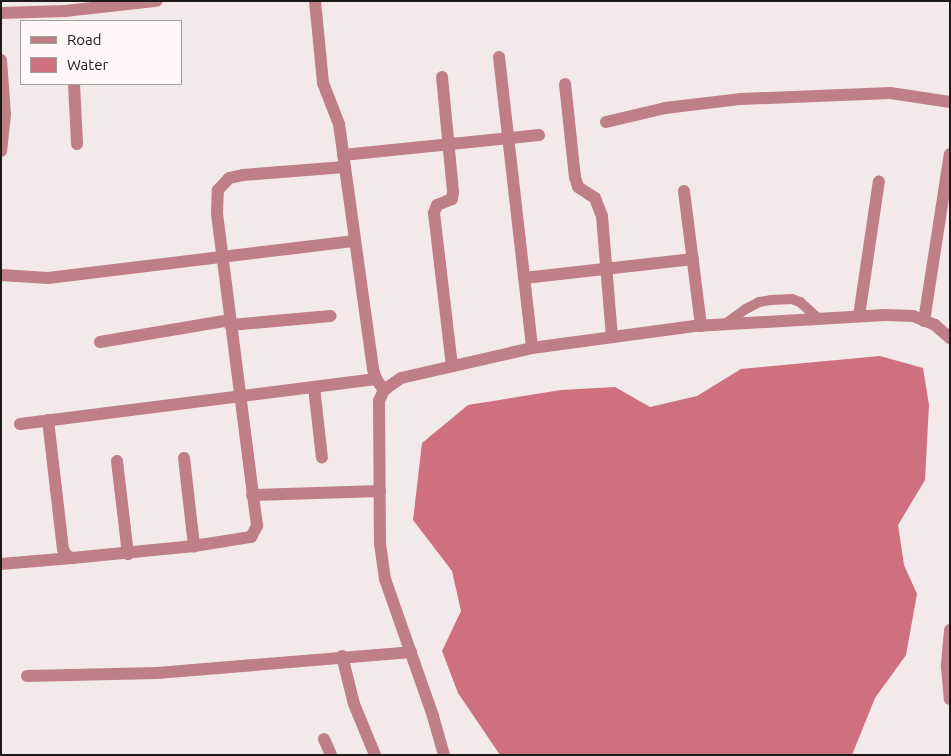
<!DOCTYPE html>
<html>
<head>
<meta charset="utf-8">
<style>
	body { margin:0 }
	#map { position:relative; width:951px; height:756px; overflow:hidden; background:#f3e9ea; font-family:Ubuntu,sans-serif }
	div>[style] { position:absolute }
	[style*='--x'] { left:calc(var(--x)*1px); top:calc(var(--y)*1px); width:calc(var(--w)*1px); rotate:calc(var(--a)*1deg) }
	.water>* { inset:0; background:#ce707e }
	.service>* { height:10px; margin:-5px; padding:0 5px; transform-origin:5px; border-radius:5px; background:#bf7f87 }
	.minor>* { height:12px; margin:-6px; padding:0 6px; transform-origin:6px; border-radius:6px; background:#bf7f87 }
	span { translate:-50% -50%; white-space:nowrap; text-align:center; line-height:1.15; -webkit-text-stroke:4px #fff7f8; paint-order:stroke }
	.frame { position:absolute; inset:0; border:2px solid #1c1919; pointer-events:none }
	.legend { position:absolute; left:20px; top:20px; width:162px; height:65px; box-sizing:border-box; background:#fff7f8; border:1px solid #a49e9f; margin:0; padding:6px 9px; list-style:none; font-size:15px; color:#1c1919 }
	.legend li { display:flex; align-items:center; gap:10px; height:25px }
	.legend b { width:25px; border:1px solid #a49e9f }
</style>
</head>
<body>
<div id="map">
	<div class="water">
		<i style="clip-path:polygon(880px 356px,923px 368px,929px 405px,925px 480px,898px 525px,904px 565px,917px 594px,906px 655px,875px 698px,852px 755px,500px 755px,458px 693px,442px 651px,461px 611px,452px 571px,413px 520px,422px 443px,468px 405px,561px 390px,615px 387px,650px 407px,697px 396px,741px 369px)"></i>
	</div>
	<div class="service">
		<i style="--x:725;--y:324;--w:26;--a:-36"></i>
		<i style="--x:746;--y:309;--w:15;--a:-28"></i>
		<i style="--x:759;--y:302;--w:12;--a:-9"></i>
		<i style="--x:771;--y:300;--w:21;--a:-3"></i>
		<i style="--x:792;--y:299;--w:9;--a:21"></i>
		<i style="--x:800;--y:302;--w:25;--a:42"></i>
	</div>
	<div class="minor">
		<i style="--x:315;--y:1;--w:82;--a:84.4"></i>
		<i style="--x:323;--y:83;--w:44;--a:68.7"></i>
		<i style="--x:339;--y:124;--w:247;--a:82.1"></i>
		<i style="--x:373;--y:369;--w:10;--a:73"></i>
		<i style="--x:376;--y:379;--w:14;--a:54"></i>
		<i style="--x:1;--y:13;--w:64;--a:-1.8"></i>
		<i style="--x:65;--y:11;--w:92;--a:-6.3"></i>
		<i style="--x:499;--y:57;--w:293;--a:83.5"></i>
		<i style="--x:1;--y:60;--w:54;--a:85.8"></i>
		<i style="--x:5;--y:114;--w:37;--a:96"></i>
		<i style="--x:442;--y:77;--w:116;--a:84.5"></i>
		<i style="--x:453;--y:192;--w:7;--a:98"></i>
		<i style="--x:452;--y:199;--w:16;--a:158"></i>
		<i style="--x:437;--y:205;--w:9;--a:111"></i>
		<i style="--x:434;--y:213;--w:154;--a:83.3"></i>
		<i style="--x:74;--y:84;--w:60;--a:87.1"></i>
		<i style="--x:565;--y:84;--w:94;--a:83.9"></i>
		<i style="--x:575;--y:177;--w:10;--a:73"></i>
		<i style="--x:578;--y:187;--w:20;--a:33"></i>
		<i style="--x:595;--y:198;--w:19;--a:69"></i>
		<i style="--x:602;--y:216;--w:121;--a:85.3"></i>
		<i style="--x:606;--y:122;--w:61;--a:-13.3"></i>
		<i style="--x:665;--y:108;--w:77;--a:-6.8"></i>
		<i style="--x:741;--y:99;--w:149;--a:-2.3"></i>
		<i style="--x:890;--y:93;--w:61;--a:8.5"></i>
		<i style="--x:343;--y:155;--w:197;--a:-5.8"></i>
		<i style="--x:684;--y:191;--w:136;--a:82.8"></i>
		<i style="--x:1;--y:275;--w:47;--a:3.7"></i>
		<i style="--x:48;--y:278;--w:309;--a:-6.9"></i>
		<i style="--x:524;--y:278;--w:170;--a:-6.4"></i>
		<i style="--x:859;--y:316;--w:136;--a:-81.6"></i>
		<i style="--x:924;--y:321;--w:169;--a:-81.2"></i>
		<i style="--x:230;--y:325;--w:101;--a:-5.1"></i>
		<i style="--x:100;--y:342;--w:132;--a:-9.6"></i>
		<i style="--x:314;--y:387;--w:71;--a:83.6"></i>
		<i style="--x:48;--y:420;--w:130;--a:83.4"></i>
		<i style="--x:63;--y:549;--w:7;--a:63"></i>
		<i style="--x:66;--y:555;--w:7;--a:27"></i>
		<i style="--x:72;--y:558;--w:123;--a:-5.6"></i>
		<i style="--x:194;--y:546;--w:58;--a:-9"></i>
		<i style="--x:251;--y:537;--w:13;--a:-61"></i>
		<i style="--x:257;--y:526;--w:316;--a:-97.3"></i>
		<i style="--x:217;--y:213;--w:23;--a:-88"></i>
		<i style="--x:218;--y:190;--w:16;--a:-47"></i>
		<i style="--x:229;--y:178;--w:14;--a:-12"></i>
		<i style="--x:243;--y:175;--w:102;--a:-4.5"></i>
		<i style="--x:20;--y:424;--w:359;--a:-7.2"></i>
		<i style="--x:184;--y:458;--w:89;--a:83.5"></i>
		<i style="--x:117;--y:461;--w:94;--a:83.3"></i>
		<i style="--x:252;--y:495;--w:128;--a:-1.8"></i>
		<i style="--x:1;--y:564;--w:71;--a:-4.8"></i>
		<i style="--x:950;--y:630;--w:37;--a:95"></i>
		<i style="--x:947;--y:667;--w:32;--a:85"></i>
		<i style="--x:342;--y:656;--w:49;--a:76"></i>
		<i style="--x:354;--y:704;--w:55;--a:67.6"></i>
		<i style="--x:27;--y:676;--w:130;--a:-1.3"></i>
		<i style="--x:157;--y:673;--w:255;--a:-4.7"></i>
		<i style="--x:324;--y:739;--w:17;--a:66"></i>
		<i style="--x:444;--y:755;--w:41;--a:-105.8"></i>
		<i style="--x:433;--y:716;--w:145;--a:-109.3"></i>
		<i style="--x:385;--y:579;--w:35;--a:-98"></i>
		<i style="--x:380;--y:544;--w:143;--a:-90.4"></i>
		<i style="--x:379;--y:401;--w:12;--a:-66"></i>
		<i style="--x:384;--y:390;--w:21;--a:-35"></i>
		<i style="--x:401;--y:378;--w:134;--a:-12.9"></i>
		<i style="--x:532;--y:348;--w:164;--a:-7.7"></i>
		<i style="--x:695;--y:326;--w:190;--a:-3.3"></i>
		<i style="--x:885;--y:315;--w:28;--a:2"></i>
		<i style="--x:913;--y:316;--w:24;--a:22"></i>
		<i style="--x:935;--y:325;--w:20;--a:41"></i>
	</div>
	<div class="frame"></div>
	<ul class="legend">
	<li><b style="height:6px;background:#bf7f87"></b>Road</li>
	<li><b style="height:14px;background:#ce707e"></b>Water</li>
	</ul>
</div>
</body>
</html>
